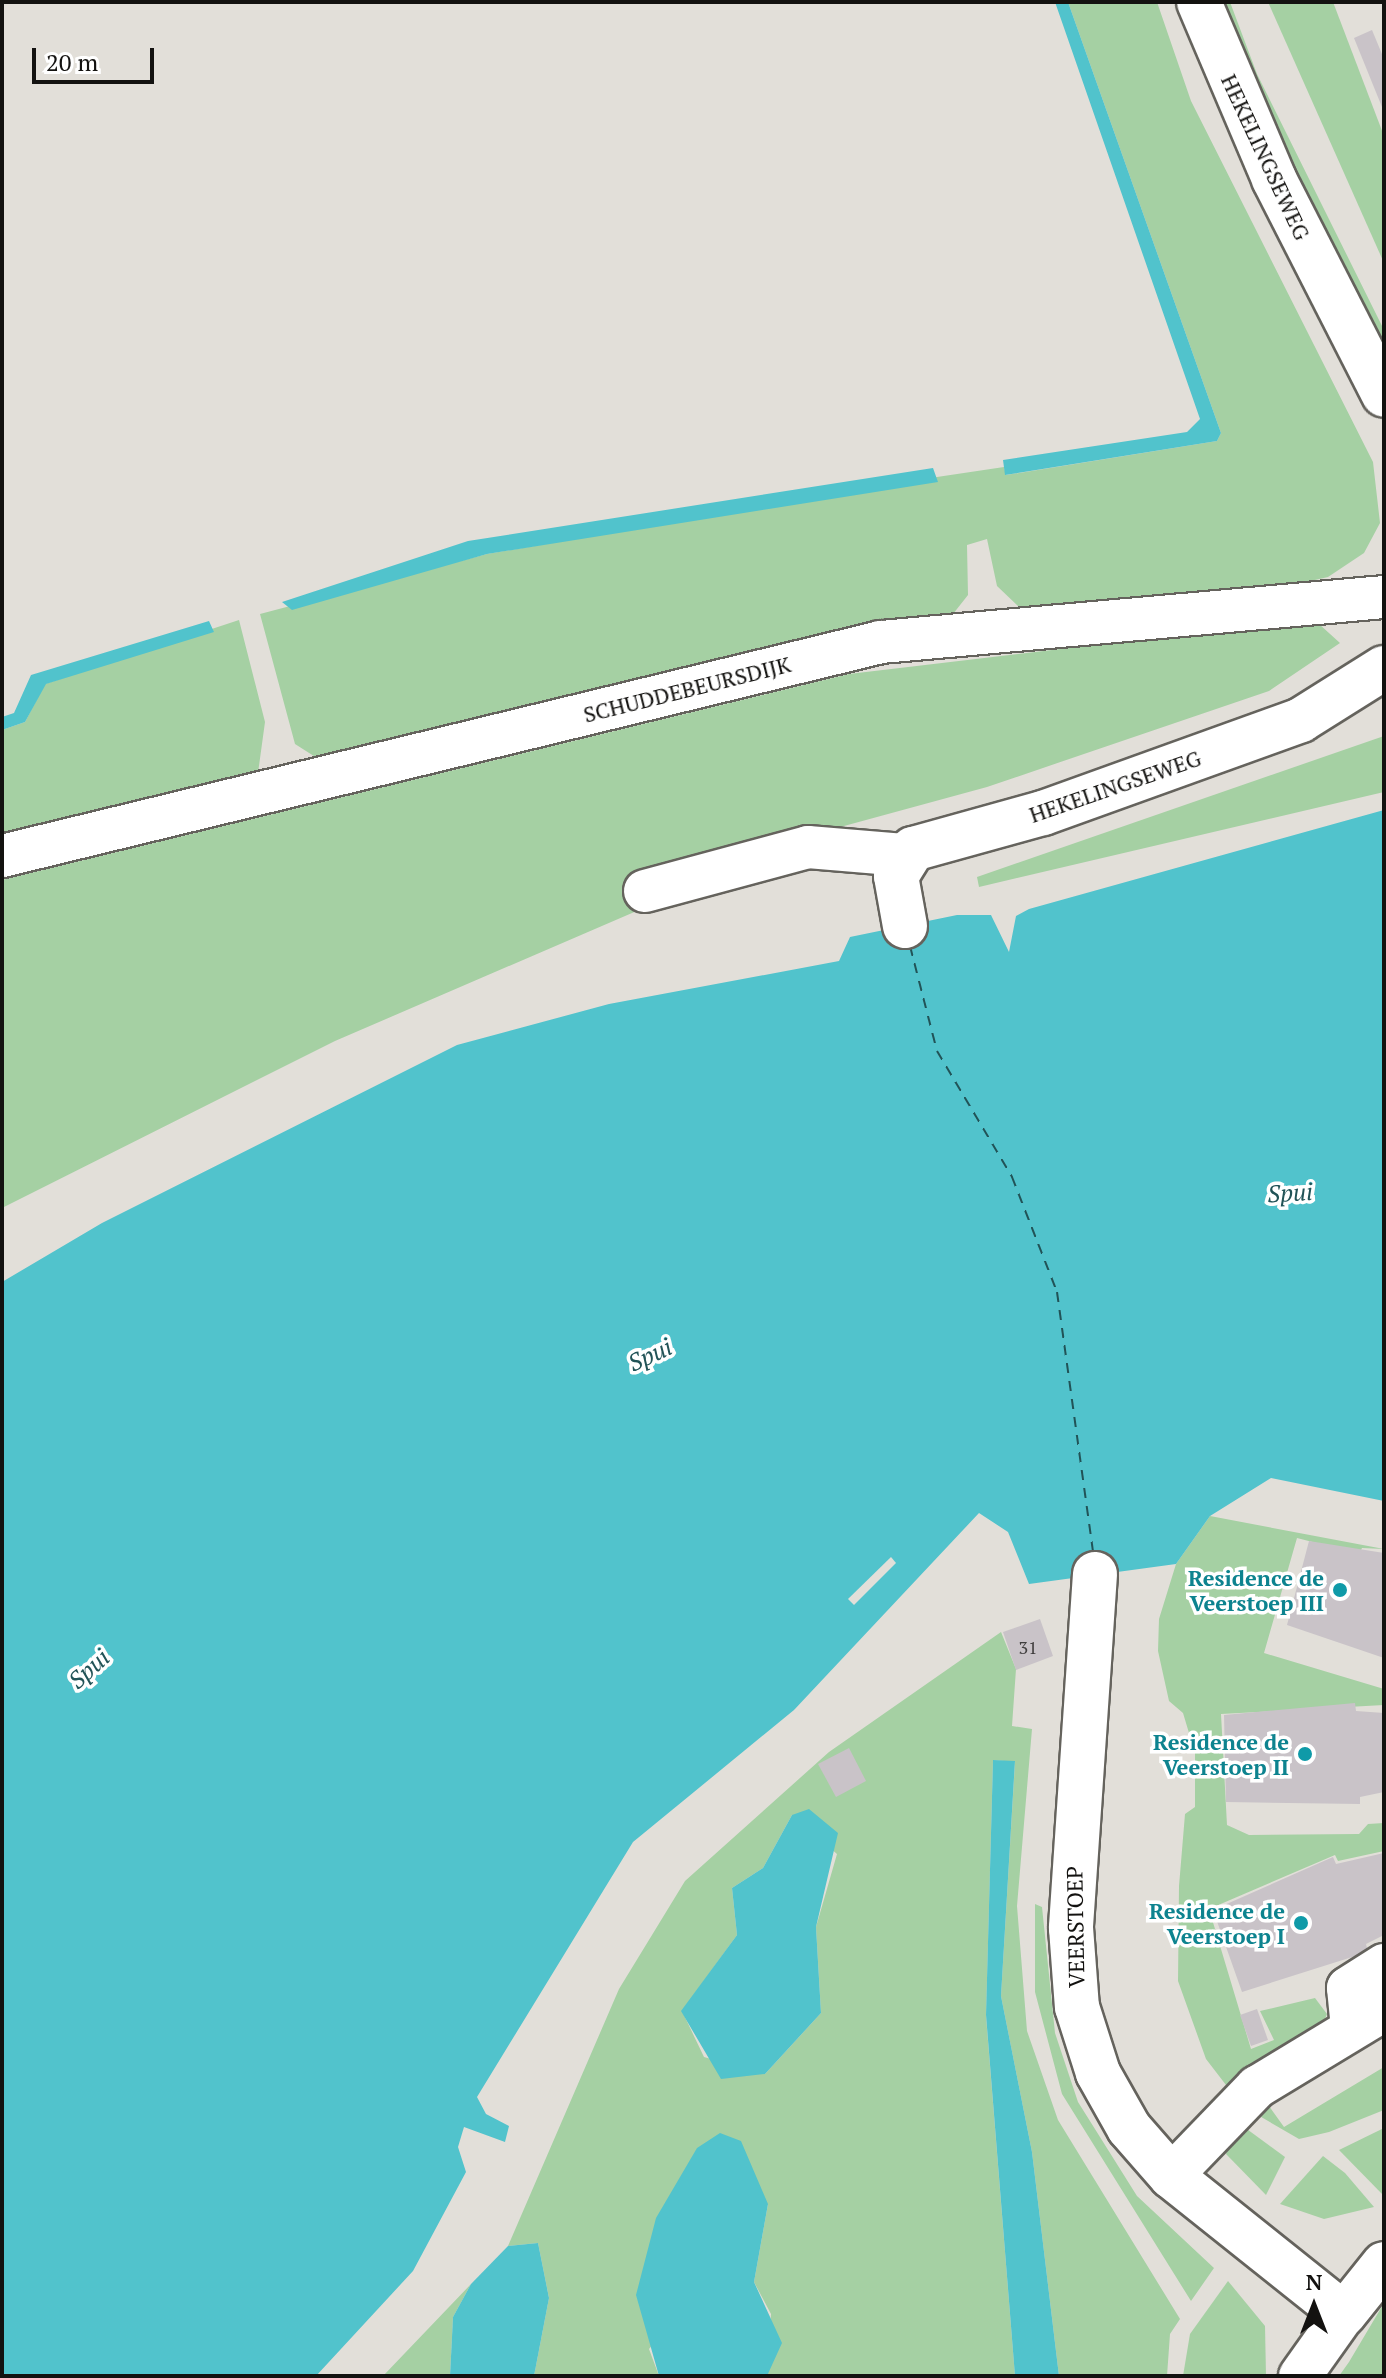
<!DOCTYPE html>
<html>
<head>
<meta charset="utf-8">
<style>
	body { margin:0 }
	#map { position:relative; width:1386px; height:2378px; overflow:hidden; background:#e2dfd9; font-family:"PT Serif",serif }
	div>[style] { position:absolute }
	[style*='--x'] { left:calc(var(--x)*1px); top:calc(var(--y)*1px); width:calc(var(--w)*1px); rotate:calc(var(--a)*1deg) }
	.green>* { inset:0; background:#a5d0a3 }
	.water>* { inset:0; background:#51c3cc }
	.pier>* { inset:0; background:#e2dfd9 }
	.ferry>* { height:2px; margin-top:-1px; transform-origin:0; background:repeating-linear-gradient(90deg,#215357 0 10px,transparent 0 18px) }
	.building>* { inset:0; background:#c9c3c8 }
	.roads { filter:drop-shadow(2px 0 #65635d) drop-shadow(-2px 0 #65635d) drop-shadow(0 2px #65635d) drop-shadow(0 -2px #65635d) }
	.minor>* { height:42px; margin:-21px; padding:0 21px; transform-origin:21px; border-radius:21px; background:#fff }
	.major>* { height:44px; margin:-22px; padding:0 22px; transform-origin:22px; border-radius:22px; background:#fff }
	.dots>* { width:22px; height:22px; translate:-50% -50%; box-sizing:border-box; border:4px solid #fff; border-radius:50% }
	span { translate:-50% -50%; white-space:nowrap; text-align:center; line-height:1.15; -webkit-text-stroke:7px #fff; paint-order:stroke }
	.number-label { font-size:18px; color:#403e3e }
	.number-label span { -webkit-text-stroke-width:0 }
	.street-label { font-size:22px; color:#131210 }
	.culture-label { font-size:22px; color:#0d838f; font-weight:700 }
	.right { translate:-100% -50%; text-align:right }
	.water-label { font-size:24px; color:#215357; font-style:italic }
	.frame { position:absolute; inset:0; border:4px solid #131210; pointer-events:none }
	.north { position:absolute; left:1274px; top:2266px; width:80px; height:80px; -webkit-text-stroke:6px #fff; paint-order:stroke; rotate:0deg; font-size:22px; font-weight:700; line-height:32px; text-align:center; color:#131210 }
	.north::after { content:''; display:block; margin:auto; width:28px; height:36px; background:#131210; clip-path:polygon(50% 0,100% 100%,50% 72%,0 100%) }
	.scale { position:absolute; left:32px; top:48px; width:122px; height:36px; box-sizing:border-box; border:4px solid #131210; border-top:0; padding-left:10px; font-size:24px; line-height:28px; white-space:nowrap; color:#131210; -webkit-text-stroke:6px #fff; paint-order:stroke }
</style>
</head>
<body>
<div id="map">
	<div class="green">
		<i style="clip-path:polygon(1068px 2px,1157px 2px,1191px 101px,1373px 462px,1380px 523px,1364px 553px,1328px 577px,1293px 585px,1019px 607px,997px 586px,987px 539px,967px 545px,968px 595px,953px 614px,866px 627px,317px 758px,295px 744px,260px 614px,487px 554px,937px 477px,1004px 467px,1006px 475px,1217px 441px,1221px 433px)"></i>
		<i style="clip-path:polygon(1220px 2px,1230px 2px,1257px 74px,1384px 330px,1384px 347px,1299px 184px)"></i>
		<i style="clip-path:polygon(1268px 2px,1333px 2px,1384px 136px,1384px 263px)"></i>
		<i style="clip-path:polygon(239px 620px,265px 722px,258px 773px,2px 837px,2px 730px,25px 722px,45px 684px)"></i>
		<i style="clip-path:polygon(1281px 623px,1319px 624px,1340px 643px,1269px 691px,987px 787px,833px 829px,639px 910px,335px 1041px,2px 1208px,2px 880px,849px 674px)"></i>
		<i style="clip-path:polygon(1384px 736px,1384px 792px,979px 887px,977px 877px)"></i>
		<i style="clip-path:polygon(1210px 1516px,1384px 1549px,1362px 1548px,1359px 1554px,1297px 1538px,1264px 1653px,1384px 1689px,1384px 1705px,1221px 1714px,1227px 1825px,1249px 1835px,1359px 1834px,1368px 1824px,1384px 1823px,1384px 1851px,1338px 1861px,1335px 1855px,1209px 1909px,1251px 2049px,1274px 2040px,1260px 2011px,1315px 1998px,1327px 2014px,1320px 2031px,1226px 2085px,1206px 2059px,1178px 1981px,1179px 1886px,1185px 1814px,1195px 1807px,1195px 1753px,1183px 1713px,1169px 1701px,1158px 1651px,1159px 1619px,1176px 1564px)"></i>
		<i style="clip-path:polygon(evenodd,1001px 1632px,1016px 1669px,1012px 1726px,1032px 1729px,1017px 1906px,1027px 2031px,1058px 2120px,1180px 2319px,1170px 2334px,1167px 2376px,1059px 2376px,1032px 2152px,1001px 1996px,1015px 1762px,993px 1760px,986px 2016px,1015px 2376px,767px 2376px,771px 2314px,754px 2282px,768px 2204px,649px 2349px,659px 2376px,534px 2376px,549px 2298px,538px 2243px,508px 2246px,619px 1989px,685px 1881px,829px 1752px,1001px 1632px,792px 1815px,837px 1854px,816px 1927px,821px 2013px,765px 2074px,704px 2057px,682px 2011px,737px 1935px,732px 1888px,763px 1868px,792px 1815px)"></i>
		<i style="clip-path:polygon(1035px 1904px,1042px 1907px,1055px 2033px,1078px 2102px,1137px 2196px,1214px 2268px,1191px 2301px,1062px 2094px,1035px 1992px)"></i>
		<i style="clip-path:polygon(1384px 2067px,1384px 2110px,1329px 2132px,1299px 2139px,1256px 2114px,1264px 2099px,1284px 2127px)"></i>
		<i style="clip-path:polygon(1240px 2124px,1285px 2157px,1266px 2195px,1226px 2154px)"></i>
		<i style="clip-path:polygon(1384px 2128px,1384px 2196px,1339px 2150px)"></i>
		<i style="clip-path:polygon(1323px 2156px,1345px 2173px,1374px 2207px,1324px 2219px,1280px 2204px)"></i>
		<i style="clip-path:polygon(1228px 2281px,1265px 2326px,1266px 2376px,1183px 2376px,1190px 2334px)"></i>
		<i style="clip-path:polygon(471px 2284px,453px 2317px,450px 2376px,383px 2376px)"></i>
		<i style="clip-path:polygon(1384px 2303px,1384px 2376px,1339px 2376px,1349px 2362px)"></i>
	</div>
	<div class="water">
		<i style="clip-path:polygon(1055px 2px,1068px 2px,1221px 433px,1217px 441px,1005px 475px,1003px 460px,1187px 432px,1200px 419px)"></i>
		<i style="clip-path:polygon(933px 468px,938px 482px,487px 554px,292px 610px,282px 602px,468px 541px)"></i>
		<i style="clip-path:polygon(209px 621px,214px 632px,46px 684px,25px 722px,2px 730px,2px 717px,14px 713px,31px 675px)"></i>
		<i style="clip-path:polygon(1384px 810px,1384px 1501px,1271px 1478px,1210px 1516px,1176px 1564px,1029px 1584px,1008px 1532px,979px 1513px,794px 1710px,633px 1842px,477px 2097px,486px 2114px,509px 2126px,505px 2142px,464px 2127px,458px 2147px,466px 2172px,413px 2271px,316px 2376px,2px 2376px,2px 1282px,102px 1223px,457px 1045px,609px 1004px,839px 961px,850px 937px,957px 915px,991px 915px,1009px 952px,1016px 916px,1029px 909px)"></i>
		<i style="clip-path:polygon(993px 1760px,1015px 1761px,1001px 1996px,1032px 2152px,1059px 2376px,1015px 2376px,986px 2015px)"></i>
		<i style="clip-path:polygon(809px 1809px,838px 1833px,816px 1927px,821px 2013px,765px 2074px,721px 2079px,681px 2011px,737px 1935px,732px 1888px,763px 1868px,792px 1815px)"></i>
		<i style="clip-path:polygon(720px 2133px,741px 2141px,768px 2204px,754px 2282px,782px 2343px,767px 2376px,659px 2376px,636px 2295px,656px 2218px,697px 2148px)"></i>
		<i style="clip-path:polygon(538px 2243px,549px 2298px,534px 2376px,450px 2376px,453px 2317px,471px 2284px,508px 2246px)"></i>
	</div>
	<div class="pier">
		<i style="clip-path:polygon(891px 1557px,896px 1563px,854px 1605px,848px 1599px)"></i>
	</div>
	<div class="ferry">
		<i style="--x:910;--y:946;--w:108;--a:75.6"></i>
		<i style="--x:937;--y:1051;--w:147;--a:59.2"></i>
		<i style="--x:1012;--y:1177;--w:123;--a:68.6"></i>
		<i style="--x:1057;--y:1292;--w:262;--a:82.1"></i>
	</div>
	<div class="building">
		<i style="clip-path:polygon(1372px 30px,1384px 59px,1384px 112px,1354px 38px)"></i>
		<i style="clip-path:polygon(1309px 1541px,1384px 1553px,1384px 1658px,1287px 1625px)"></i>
		<i style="clip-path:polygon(1040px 1619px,1053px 1656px,1016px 1670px,1003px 1632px)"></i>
		<i style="clip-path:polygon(1355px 1703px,1356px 1711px,1384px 1713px,1384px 1792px,1360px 1797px,1360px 1804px,1226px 1802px,1224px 1715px)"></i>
		<i style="clip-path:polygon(849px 1748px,866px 1781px,836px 1797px,818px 1764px)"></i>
		<i style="clip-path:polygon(1384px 1853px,1384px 1935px,1366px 1944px,1368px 1952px,1242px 1992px,1213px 1910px,1333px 1857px,1336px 1864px)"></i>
		<i style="clip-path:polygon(1257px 2009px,1268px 2040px,1251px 2046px,1240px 2015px)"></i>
	</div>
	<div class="roads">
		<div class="minor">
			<i style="--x:2;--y:856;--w:905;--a:-13.68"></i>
			<i style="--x:881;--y:642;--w:505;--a:-5.11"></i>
			<i style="--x:645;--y:891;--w:169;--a:-15.1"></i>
			<i style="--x:808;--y:847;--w:96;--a:4.8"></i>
			<i style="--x:1352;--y:2028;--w:40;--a:-95.7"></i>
			<i style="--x:1348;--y:1988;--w:43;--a:-32.6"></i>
			<i style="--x:1171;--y:2176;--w:124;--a:-46"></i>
			<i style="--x:1257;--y:2087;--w:149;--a:-31.2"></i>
			<i style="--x:1300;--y:2376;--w:76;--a:-54.6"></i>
		</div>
		<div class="major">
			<i style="--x:1199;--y:2;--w:192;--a:67"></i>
			<i style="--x:1274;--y:179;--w:242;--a:63"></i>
			<i style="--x:905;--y:926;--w:51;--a:-100.2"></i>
			<i style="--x:896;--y:876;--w:32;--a:-58"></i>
			<i style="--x:913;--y:849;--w:135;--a:-15.5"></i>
			<i style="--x:1043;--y:813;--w:274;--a:-19.8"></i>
			<i style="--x:1301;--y:720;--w:98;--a:-32.1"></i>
			<i style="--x:1095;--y:1574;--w:355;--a:93.9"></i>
			<i style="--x:1071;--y:1928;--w:79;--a:85.7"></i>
			<i style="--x:1077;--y:2007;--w:69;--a:72.3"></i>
			<i style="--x:1098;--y:2073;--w:63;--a:60.6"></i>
			<i style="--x:1129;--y:2128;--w:64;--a:48.8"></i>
			<i style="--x:1171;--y:2176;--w:221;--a:38.6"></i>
			<i style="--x:1344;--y:2314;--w:64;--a:-51.3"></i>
		</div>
	</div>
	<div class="dots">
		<i style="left:1340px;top:1590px;background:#0f9aa8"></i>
		<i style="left:1305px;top:1754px;background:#0f9aa8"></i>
		<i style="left:1301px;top:1923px;background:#0f9aa8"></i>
	</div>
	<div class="number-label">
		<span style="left:1028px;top:1647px">31</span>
	</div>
	<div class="street-label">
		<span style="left:1266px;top:157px;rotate:65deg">HEKELINGSEWEG</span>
		<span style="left:687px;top:689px;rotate:-14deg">SCHUDDEBEURSDIJK</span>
		<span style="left:1115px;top:786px;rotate:-19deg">HEKELINGSEWEG</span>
		<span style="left:1075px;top:1927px;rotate:-91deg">VEERSTOEP</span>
	</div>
	<div class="culture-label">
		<span class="right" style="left:1324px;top:1590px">Residence de<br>Veerstoep III</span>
		<span class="right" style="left:1289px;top:1754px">Residence de<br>Veerstoep II</span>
		<span class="right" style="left:1285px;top:1923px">Residence de<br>Veerstoep I</span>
	</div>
	<div class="water-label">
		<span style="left:1290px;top:1193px;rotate:-3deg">Spui</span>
		<span style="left:650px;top:1355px;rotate:-25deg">Spui</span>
		<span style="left:89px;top:1669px;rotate:-42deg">Spui</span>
	</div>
	<div class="frame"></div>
	<div class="north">N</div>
	<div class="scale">20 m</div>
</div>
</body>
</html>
